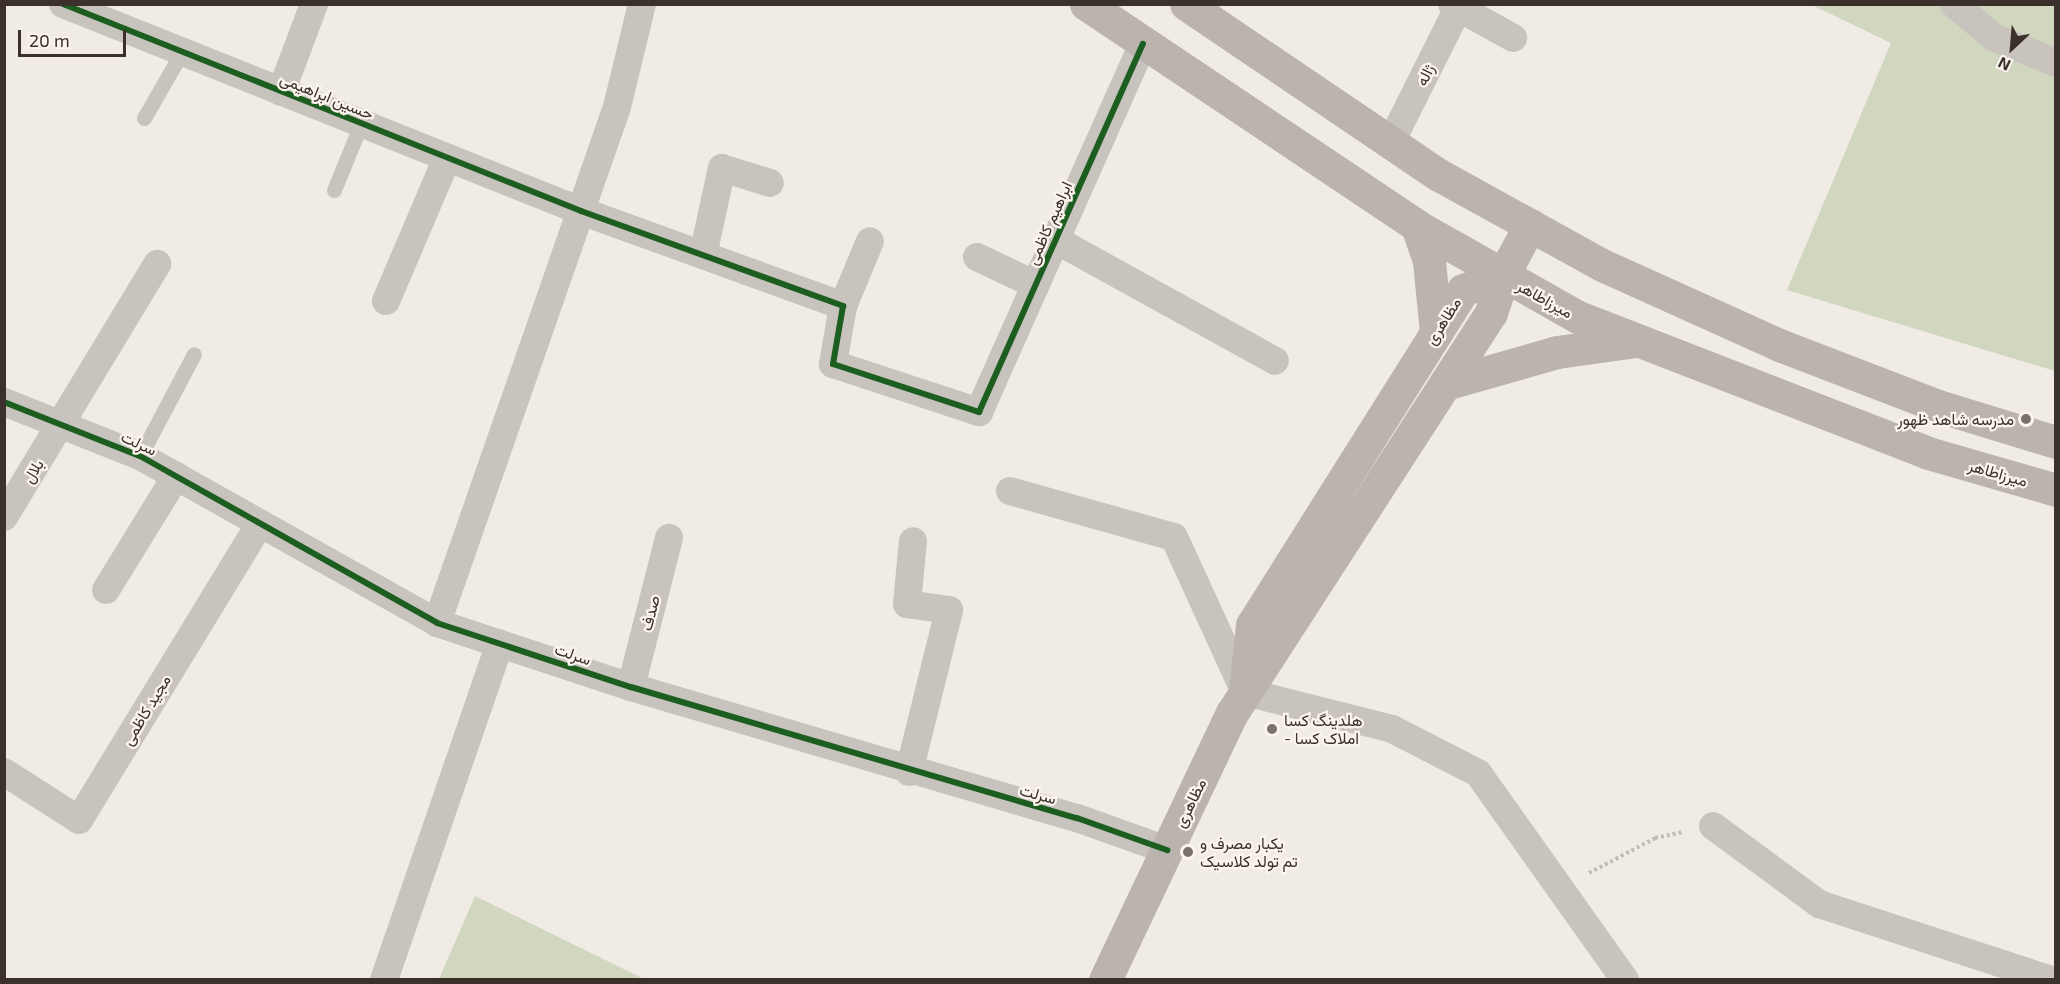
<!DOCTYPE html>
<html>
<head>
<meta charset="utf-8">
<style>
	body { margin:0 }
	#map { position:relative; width:2060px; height:984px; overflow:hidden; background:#f0ebe5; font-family:"Exo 2",Vazirmatn,sans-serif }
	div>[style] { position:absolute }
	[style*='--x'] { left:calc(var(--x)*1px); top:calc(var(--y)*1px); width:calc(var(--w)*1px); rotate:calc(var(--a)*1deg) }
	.green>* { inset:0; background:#d1d6bf }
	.path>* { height:4px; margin-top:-2px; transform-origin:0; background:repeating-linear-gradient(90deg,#c2bbb6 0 3px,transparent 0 6px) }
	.lane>* { height:15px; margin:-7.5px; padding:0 7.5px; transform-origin:7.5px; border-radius:7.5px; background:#c9c3be }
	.street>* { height:28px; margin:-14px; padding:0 14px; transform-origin:14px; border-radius:14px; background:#c9c3be }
	.secondary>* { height:33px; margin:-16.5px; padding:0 16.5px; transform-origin:16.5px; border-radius:16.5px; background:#bab3ae }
	.cycleway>* { height:6px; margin:-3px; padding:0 3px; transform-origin:3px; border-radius:3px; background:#1b5e20 }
	.dots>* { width:16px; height:16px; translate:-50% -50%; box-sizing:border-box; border:3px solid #fbf5ee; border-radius:50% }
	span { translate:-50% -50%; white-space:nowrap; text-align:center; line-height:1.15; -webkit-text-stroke:4.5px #fbf5ee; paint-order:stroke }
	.street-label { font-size:16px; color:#3b302b }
	.poi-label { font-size:16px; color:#3b302b }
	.right { translate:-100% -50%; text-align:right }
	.left { translate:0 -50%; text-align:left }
	.frame { position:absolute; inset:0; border:6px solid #3b302b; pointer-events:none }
	.north { position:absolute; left:1982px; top:18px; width:60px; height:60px; -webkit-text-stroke:4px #fbf5ee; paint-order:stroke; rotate:206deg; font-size:16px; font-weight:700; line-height:24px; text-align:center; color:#3b302b }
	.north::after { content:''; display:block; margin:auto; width:21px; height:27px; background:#3b302b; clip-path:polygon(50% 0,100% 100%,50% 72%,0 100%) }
	.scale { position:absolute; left:18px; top:30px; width:108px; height:27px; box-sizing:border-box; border:3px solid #3b302b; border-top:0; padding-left:8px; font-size:18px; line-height:21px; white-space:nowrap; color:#3b302b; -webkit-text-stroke:4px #fbf5ee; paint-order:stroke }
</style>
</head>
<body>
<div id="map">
	<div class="green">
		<i style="clip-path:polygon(1812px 5px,2055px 5px,2055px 371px,1787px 290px,1891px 43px)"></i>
		<i style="clip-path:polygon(475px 896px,644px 979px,439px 979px)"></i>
	</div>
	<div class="path">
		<i style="--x:1589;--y:873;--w:75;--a:-27.9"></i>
		<i style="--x:1655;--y:838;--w:29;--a:-12"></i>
	</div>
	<div class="lane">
		<i style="--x:144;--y:118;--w:76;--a:-60.1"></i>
		<i style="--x:334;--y:190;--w:71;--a:-67.8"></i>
		<i style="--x:140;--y:456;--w:115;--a:-62.1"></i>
	</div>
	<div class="street">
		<i style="--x:63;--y:4;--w:558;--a:21.78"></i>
		<i style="--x:581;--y:211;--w:279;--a:19.9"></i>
		<i style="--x:843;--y:306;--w:59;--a:99.8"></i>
		<i style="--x:833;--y:364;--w:154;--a:18.2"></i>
		<i style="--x:979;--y:412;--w:403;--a:-66"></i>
		<i style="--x:1452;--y:4;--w:70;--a:29.1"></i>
		<i style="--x:1954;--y:4;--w:53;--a:39.7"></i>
		<i style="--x:1995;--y:38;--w:66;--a:22.3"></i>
		<i style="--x:281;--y:92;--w:94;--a:-69.4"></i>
		<i style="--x:1391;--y:142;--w:150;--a:-63.4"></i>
		<i style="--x:1056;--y:240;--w:250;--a:28.9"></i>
		<i style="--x:703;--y:255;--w:89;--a:-77.7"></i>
		<i style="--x:722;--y:168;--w:50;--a:17.4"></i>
		<i style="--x:977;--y:257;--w:65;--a:25.4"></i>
		<i style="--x:386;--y:301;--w:155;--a:-66.9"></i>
		<i style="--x:843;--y:306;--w:70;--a:-67.4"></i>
		<i style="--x:4;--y:402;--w:146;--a:21.7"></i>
		<i style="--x:140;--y:456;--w:341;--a:29.3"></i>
		<i style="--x:437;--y:623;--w:204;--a:18.3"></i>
		<i style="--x:631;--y:687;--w:465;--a:16.4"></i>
		<i style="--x:1077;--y:818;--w:96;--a:19.6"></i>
		<i style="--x:1010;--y:491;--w:170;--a:15.7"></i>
		<i style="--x:1174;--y:537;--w:170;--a:65.4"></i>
		<i style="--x:1245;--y:692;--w:152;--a:14.1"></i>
		<i style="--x:1392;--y:729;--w:97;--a:27.1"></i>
		<i style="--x:1478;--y:773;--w:254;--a:54.6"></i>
		<i style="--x:4;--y:517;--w:296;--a:-58.8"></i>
		<i style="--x:106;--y:590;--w:134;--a:-58.4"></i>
		<i style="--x:437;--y:623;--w:546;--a:-70.77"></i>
		<i style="--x:617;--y:107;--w:106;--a:-76.4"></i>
		<i style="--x:631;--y:687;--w:154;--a:-75.7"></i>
		<i style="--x:4;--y:772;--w:89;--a:32.6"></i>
		<i style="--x:79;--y:820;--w:347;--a:-58.6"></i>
		<i style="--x:909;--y:772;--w:167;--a:-76.1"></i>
		<i style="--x:949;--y:610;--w:42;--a:-171.9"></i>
		<i style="--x:907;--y:604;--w:63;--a:-84.6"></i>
		<i style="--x:1713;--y:826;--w:132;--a:36.3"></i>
		<i style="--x:1819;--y:904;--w:244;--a:18.1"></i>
		<i style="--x:384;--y:980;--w:356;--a:-71"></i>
	</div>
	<div class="secondary">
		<i style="--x:1086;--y:4;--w:399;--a:33.8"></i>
		<i style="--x:1417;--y:226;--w:185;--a:29.5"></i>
		<i style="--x:1578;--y:317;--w:375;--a:21.2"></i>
		<i style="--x:1928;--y:453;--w:133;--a:16.1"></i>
		<i style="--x:1186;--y:4;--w:305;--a:34.1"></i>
		<i style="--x:1439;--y:175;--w:186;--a:28.9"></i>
		<i style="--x:1602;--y:265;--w:194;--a:24.3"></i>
		<i style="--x:1779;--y:345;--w:170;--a:21"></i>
		<i style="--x:1938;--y:406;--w:123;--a:17"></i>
		<i style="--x:1417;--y:226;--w:37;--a:71"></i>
		<i style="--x:1429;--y:261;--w:72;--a:84.4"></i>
		<i style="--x:1503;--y:275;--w:57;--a:-61.6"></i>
		<i style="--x:1445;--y:384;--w:116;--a:-15.9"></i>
		<i style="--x:1557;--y:352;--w:80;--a:-7.9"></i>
		<i style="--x:1105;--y:980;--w:296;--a:-64.6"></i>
		<i style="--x:1232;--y:713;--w:477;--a:-57.1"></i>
		<i style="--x:1491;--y:313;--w:40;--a:-72"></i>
		<i style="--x:1503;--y:275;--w:43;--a:159.4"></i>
		<i style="--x:1463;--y:290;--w:396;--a:122.2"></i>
		<i style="--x:1252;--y:625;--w:67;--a:96"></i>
	</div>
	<div class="cycleway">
		<i style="--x:63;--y:4;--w:558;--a:21.78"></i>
		<i style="--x:581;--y:211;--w:279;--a:19.9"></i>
		<i style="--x:843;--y:306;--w:59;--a:99.8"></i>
		<i style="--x:833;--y:364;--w:154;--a:18.2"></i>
		<i style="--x:979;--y:412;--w:403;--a:-66"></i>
		<i style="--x:4;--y:402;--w:146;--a:21.7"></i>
		<i style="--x:140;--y:456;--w:341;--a:29.3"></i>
		<i style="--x:437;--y:623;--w:204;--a:18.3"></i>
		<i style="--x:631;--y:687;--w:465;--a:16.4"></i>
		<i style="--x:1077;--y:818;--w:96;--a:19.6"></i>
	</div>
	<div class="dots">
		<i style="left:2026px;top:419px;background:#7a716c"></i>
		<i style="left:1272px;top:729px;background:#7a716c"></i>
		<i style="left:1188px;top:852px;background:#7a716c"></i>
	</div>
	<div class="street-label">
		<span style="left:1425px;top:75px;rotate:-64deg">ژاله</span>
		<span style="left:327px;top:96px;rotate:22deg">حسین ابراهیمی</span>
		<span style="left:1049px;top:223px;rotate:-66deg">ابراهیم کاظمی</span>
		<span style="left:1545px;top:299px;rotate:29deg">میرزاطاهر</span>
		<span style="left:1443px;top:321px;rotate:-58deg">مظاهری</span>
		<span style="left:139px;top:443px;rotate:25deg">سرلت</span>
		<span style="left:33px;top:471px;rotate:-58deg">بلال</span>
		<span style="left:1998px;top:473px;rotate:16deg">میرزاطاهر</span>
		<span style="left:650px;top:613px;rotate:-76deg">صدف</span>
		<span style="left:573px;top:654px;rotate:19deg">سرلت</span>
		<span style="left:146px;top:710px;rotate:-59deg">مجید کاظمی</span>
		<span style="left:1038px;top:794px;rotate:15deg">سرلت</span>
		<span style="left:1190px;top:803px;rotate:-64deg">مظاهری</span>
	</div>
	<div class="poi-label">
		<span class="right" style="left:2014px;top:419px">مدرسه شاهد ظهور</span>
		<span class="left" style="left:1284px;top:729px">هلدینگ کسا<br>- املاک کسا</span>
		<span class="left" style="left:1200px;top:852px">یکبار مصرف و<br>تم تولد کلاسیک</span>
	</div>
	<div class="frame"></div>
	<div class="north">N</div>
	<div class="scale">20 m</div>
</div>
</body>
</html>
